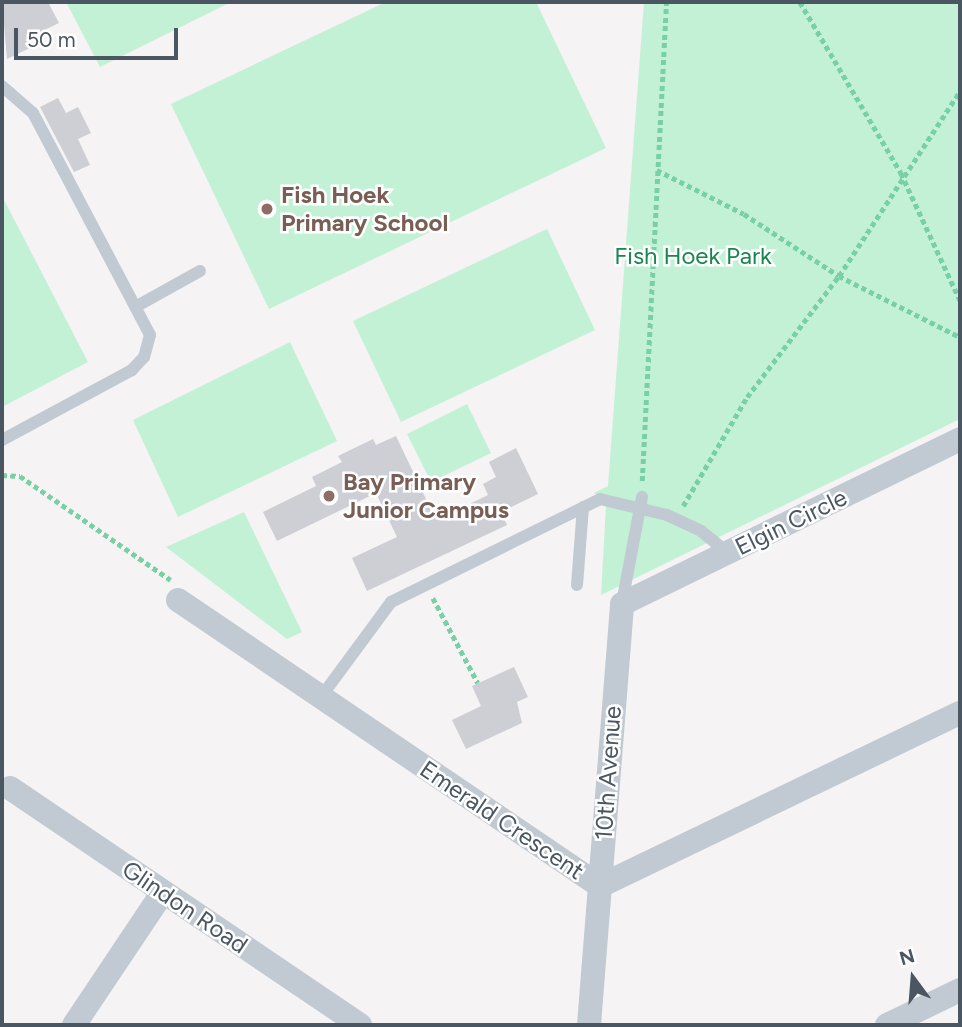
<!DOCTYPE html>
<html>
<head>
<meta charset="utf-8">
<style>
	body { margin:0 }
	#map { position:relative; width:962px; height:1027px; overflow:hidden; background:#f5f3f3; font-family:Figtree,sans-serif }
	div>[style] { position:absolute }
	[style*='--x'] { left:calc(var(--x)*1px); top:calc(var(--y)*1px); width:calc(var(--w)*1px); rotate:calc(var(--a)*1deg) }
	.green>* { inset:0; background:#c3f1d5 }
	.building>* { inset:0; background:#cdcfd5 }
	.path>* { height:4.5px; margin-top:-2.25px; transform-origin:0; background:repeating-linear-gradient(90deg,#7ad0a6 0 5px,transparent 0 8.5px) }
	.lane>* { height:12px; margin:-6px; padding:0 6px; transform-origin:6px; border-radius:6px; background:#c1cad2 }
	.street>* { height:24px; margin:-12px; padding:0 12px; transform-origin:12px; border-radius:12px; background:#c1cad2 }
	.dots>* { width:19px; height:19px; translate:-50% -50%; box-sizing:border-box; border:4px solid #fff; border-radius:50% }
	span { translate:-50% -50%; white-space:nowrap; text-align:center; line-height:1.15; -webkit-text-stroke:5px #fff; paint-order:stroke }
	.education-label { font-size:24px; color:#785e54; font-weight:700 }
	.left { translate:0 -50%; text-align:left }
	.park-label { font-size:24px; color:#17864f }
	.street-label { font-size:24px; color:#4a5661 }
	.frame { position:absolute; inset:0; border:4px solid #4a5661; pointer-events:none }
	.north { position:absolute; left:878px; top:943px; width:70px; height:70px; -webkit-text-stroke:5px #fff; paint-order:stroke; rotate:344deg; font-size:19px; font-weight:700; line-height:28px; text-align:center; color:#4a5661 }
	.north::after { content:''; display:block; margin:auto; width:24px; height:32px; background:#4a5661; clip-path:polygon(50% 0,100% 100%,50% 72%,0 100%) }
	.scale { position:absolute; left:14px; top:28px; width:164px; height:32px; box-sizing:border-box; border:4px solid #4a5661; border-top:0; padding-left:9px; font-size:21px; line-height:24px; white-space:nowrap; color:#4a5661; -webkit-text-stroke:5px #fff; paint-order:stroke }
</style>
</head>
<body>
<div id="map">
	<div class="green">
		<i style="clip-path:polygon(66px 2px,231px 2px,100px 67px)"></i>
		<i style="clip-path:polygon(386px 2px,536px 2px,606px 148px,269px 309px,171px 104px)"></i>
		<i style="clip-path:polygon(644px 2px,960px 2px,960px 419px,601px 595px,606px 506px,594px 493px,608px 486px)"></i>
		<i style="clip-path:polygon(2px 196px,88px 362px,2px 407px)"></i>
		<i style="clip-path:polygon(547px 229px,595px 330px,401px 422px,353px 321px)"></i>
		<i style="clip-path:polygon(290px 342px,337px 441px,178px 517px,133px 420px)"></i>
		<i style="clip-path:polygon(467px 404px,491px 453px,431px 482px,407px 434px)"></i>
		<i style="clip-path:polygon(244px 512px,302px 632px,287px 639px,166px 547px)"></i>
	</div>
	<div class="building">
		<i style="clip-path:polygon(2px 2px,48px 2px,59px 23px,28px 38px,32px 47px,7px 59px)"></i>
		<i style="clip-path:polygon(58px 98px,66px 113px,78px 107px,91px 133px,78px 139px,90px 165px,74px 172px,40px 107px)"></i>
		<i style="clip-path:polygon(396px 436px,436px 520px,488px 495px,483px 484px,496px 477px,489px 462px,516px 448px,538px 494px,501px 512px,507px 525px,367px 591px,352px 558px,397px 537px,376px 493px,277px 541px,263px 512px,316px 486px,312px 477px,342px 462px,338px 456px,373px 439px,376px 445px)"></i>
		<i style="clip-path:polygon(514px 667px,528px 697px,517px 702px,522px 723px,466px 749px,452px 720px,481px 706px,472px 686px)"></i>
	</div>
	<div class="path">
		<i style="--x:800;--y:2;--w:199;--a:59.4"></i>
		<i style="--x:901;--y:173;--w:140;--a:65.1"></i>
		<i style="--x:657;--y:170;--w:97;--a:26.8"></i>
		<i style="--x:744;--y:214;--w:113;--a:33.1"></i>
		<i style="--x:839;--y:276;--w:136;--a:26.8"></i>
		<i style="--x:2;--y:475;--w:18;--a:3"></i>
		<i style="--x:20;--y:476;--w:183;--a:34.6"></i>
		<i style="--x:642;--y:481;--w:480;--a:-87.1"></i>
		<i style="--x:683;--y:506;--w:126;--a:-59.6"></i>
		<i style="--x:747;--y:397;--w:152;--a:-52.8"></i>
		<i style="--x:839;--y:276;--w:221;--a:-56.8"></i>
		<i style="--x:433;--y:598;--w:96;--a:62.1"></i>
	</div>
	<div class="lane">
		<i style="--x:2;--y:86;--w:41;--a:41.1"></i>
		<i style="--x:33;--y:113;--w:251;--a:62.2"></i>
		<i style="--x:150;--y:335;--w:23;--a:105"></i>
		<i style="--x:144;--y:357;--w:18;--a:133"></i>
		<i style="--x:132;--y:370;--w:148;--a:151.7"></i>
		<i style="--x:137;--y:306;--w:72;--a:-29.1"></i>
		<i style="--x:577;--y:585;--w:78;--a:-85.6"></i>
		<i style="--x:622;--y:603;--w:108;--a:-79.3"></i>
		<i style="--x:321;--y:697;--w:118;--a:-53.6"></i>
		<i style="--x:391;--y:602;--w:233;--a:-26.2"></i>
		<i style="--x:600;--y:499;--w:69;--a:13.4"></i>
		<i style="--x:667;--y:515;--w:38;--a:25"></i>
		<i style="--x:701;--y:531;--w:35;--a:39"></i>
	</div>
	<div class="street">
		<i style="--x:178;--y:600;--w:510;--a:34.13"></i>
		<i style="--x:10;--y:788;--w:423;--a:34.1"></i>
		<i style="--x:600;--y:886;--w:399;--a:-25.7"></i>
		<i style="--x:74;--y:1025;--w:160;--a:-56.2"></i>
		<i style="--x:589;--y:1025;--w:422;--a:-85.5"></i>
		<i style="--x:622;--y:604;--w:376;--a:-26"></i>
		<i style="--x:887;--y:1025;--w:81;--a:-25.6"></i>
	</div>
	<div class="dots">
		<i style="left:267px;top:209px;background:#8d6e63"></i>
		<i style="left:329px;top:496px;background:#8d6e63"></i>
	</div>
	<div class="education-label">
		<span class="left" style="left:281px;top:209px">Fish Hoek<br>Primary School</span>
		<span class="left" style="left:343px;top:496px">Bay Primary<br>Junior Campus</span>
	</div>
	<div class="park-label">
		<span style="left:693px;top:256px">Fish Hoek Park</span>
	</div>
	<div class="street-label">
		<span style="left:791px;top:522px;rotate:-26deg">Elgin Circle</span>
		<span style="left:608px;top:773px;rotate:-86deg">10th Avenue</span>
		<span style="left:502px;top:820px;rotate:34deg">Emerald Crescent</span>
		<span style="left:185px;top:907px;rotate:34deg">Glindon Road</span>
	</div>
	<div class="frame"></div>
	<div class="north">N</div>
	<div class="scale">50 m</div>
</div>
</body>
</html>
